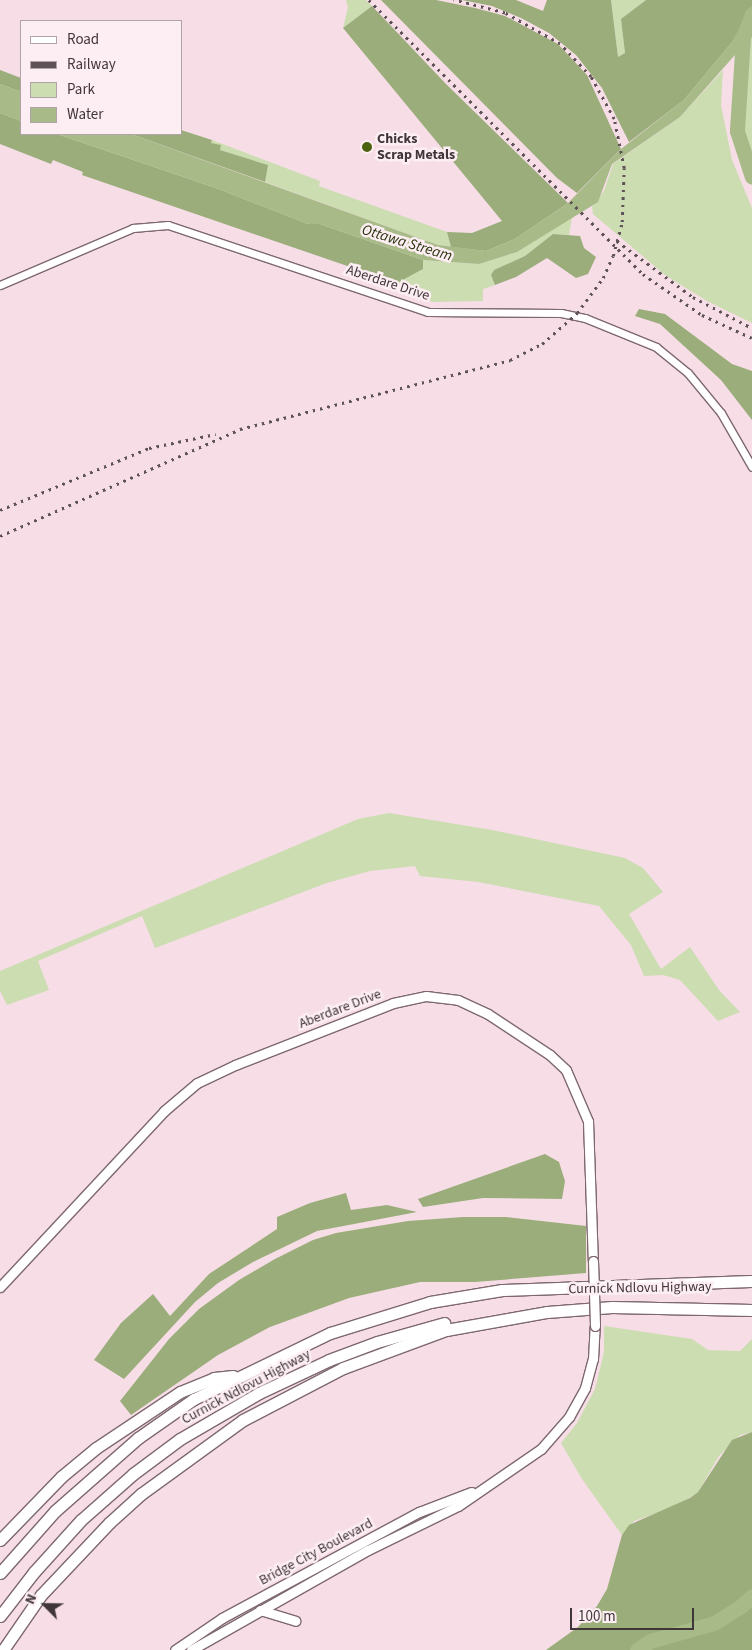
<!DOCTYPE html>
<html>
<head>
<meta charset="utf-8">
<style>
	body { margin:0 }
	#map { position:relative; width:752px; height:1650px; overflow:hidden; background:#f6dde6; font-family:"Source Sans 3",sans-serif }
	div>[style] { position:absolute }
	[style*='--x'] { left:calc(var(--x)*1px); top:calc(var(--y)*1px); width:calc(var(--w)*1px); rotate:calc(var(--a)*1deg) }
	.green>* { inset:0; background:#ccddb1 }
	.forest>* { inset:0; background:#9aad7a }
	.water>* { inset:0; background:#a7ba87 }
	.river>* { height:15px; margin:-7.5px; padding:0 7.5px; transform-origin:7.5px; border-radius:7.5px; background:#a7ba87 }
	.roads { filter:drop-shadow(1px 0 #7e686f) drop-shadow(-1px 0 #7e686f) drop-shadow(0 1px #7e686f) drop-shadow(0 -1px #7e686f) }
	.minor>* { height:7px; margin:-3.5px; padding:0 3.5px; transform-origin:3.5px; border-radius:3.5px; background:#fff }
	.tertiary>* { height:9px; margin:-4.5px; padding:0 4.5px; transform-origin:4.5px; border-radius:4.5px; background:#fff }
	.primary>* { height:11px; margin:-5.5px; padding:0 5.5px; transform-origin:5.5px; border-radius:5.5px; background:#fff }
	.rail>* { height:2.5px; margin-top:-1.25px; transform-origin:0; background:repeating-linear-gradient(90deg,#5e5256 0 2.5px,transparent 0 7.5px) }
	.bridges { filter:drop-shadow(1px 0 #7e686f) drop-shadow(-1px 0 #7e686f) drop-shadow(0 1px #7e686f) drop-shadow(0 -1px #7e686f) }
	.tertiary-bridge>* { height:9px; margin:-4.5px; padding:0 4.5px; transform-origin:4.5px; border-radius:4.5px; background:#fff }
	.dots>* { width:14px; height:14px; translate:-50% -50%; box-sizing:border-box; border:2px solid #fdeef3; border-radius:50% }
	span { translate:-50% -50%; white-space:nowrap; text-align:center; line-height:1.15; -webkit-text-stroke:5px #fdeef3; paint-order:stroke }
	.poi-label { font-size:14px; color:#403639; font-weight:700 }
	.left { translate:0 -50%; text-align:left }
	.street-label { font-size:14px; color:#403639 }
	.water-label { font-size:15px; color:#28340d; font-style:italic }
	.legend { position:absolute; left:20px; top:20px; width:162px; height:115px; box-sizing:border-box; background:#fdeef3; border:1px solid #b1a4a9; margin:0; padding:6px 9px; list-style:none; font-size:15px; color:#403639 }
	.legend li { display:flex; align-items:center; gap:10px; height:25px }
	.legend b { width:25px; border:1px solid #b1a4a9 }
	.north { position:absolute; left:20px; top:1580px; width:50px; height:50px; -webkit-text-stroke:4px #fdeef3; paint-order:stroke; rotate:293deg; font-size:14px; font-weight:700; line-height:20px; text-align:center; color:#403639 }
	.north::after { content:''; display:block; margin:auto; width:18px; height:22px; background:#403639; clip-path:polygon(50% 0,100% 100%,50% 72%,0 100%) }
	.scale { position:absolute; left:570px; top:1608px; width:124px; height:22px; box-sizing:border-box; border:2px solid #403639; border-top:0; padding-left:6px; font-size:15px; line-height:18px; white-space:nowrap; color:#403639; -webkit-text-stroke:4px #fdeef3; paint-order:stroke }
</style>
</head>
<body>
<div id="map">
	<div class="green">
		<i style="clip-path:polygon(346px 0,366px 0,372px 6px,343px 28px,348px 7px)"></i>
		<i style="clip-path:polygon(611px 0,646px 0,621px 19px,625px 53px,618px 57px)"></i>
		<i style="clip-path:polygon(752px 35px,752px 171px,741px 131px,745px 69px)"></i>
		<i style="clip-path:polygon(723px 70px,721px 105px,732px 160px,752px 208px,752px 323px,707px 301px,665px 275px,593px 214px,592px 207px,604px 191px,613px 164px,680px 117px)"></i>
		<i style="clip-path:polygon(212px 140px,320px 181px,319px 186px,330px 190px,447px 232px,451px 247px,438px 245px,265px 182px,267px 165px,220px 150px,211px 143px)"></i>
		<i style="clip-path:polygon(572px 217px,569px 235px,553px 234px,525px 256px,494px 270px,491px 275px,495px 285px,483px 289px,483px 301px,433px 302px,403px 293px,397px 283px,423px 269px,423px 260px,479px 264px,517px 252px)"></i>
		<i style="clip-path:polygon(389px 813px,492px 830px,625px 858px,643px 868px,663px 892px,629px 914px,661px 969px,690px 947px,719px 990px,740px 1012px,718px 1021px,680px 980px,663px 975px,644px 976px,631px 945px,599px 906px,478px 882px,420px 876px,415px 866px,370px 871px,327px 883px,155px 948px,142px 916px,38px 961px,49px 990px,7px 1005px,0 991px,0 971px,358px 819px)"></i>
		<i style="clip-path:polygon(604px 1326px,692px 1339px,708px 1350px,740px 1351px,752px 1339px,752px 1432px,740px 1435px,719px 1456px,698px 1492px,677px 1506px,634px 1521px,622px 1535px,582px 1479px,561px 1443px,577px 1423px,595px 1389px,604px 1352px)"></i>
	</div>
	<div class="forest">
		<i style="clip-path:polygon(381px 0,436px 0,475px 8px,505px 16px,558px 44px,587px 75px,621px 149px,577px 193px,557px 178px)"></i>
		<i style="clip-path:polygon(462px 0,516px 0,543px 11px,547px 0,611px 0,618px 57px,625px 53px,621px 19px,646px 0,752px 0,752px 7px,733px 41px,684px 100px,629px 142px,602px 88px,576px 55px,549px 33px,521px 18px,492px 6px)"></i>
		<i style="clip-path:polygon(372px 6px,446px 84px,568px 203px,515px 239px,486px 251px,451px 247px,447px 232px,472px 233px,502px 221px,343px 28px)"></i>
		<i style="clip-path:polygon(0 70px,21px 78px,21px 92px,0 84px)"></i>
		<i style="clip-path:polygon(0 113px,21px 121px,21px 134px,57px 134px,216px 188px,308px 224px,320px 224px,423px 260px,423px 269px,397px 283px,82px 175px,83px 172px,53px 160px,51px 164px,0 144px)"></i>
		<i style="clip-path:polygon(181px 130px,212px 140px,211px 143px,221px 145px,220px 150px,268px 165px,265px 182px,131px 134px,181px 134px)"></i>
		<i style="clip-path:polygon(553px 234px,580px 236px,584px 248px,596px 257px,588px 274px,576px 278px,547px 258px,516px 277px,495px 285px,491px 275px,494px 270px,525px 256px)"></i>
		<i style="clip-path:polygon(639px 309px,665px 314px,732px 364px,752px 371px,752px 420px,721px 380px,660px 324px,635px 316px)"></i>
		<i style="clip-path:polygon(545px 1154px,559px 1162px,565px 1181px,562px 1199px,483px 1198px,423px 1207px,418px 1199px)"></i>
		<i style="clip-path:polygon(346px 1193px,351px 1210px,387px 1205px,417px 1212px,317px 1231px,253px 1262px,218px 1283px,195px 1302px,124px 1379px,94px 1360px,121px 1323px,153px 1294px,170px 1316px,209px 1274px,277px 1229px,277px 1217px,310px 1203px)"></i>
		<i style="clip-path:polygon(463px 1217px,506px 1217px,586px 1226px,586px 1273px,475px 1282px,420px 1282px,349px 1298px,270px 1327px,218px 1355px,131px 1415px,120px 1401px,169px 1339px,199px 1309px,239px 1280px,275px 1259px,313px 1240px,336px 1233px,408px 1221px)"></i>
		<i style="clip-path:polygon(752px 1432px,752px 1650px,546px 1650px,578px 1627px,597px 1606px,607px 1589px,622px 1535px,629px 1525px,690px 1498px,698px 1492px,732px 1440px)"></i>
	</div>
	<div class="water">
		<i style="clip-path:polygon(752px 7px,752px 20px,742px 47px,680px 117px,612px 164px,598px 202px,517px 252px,479px 264px,423px 260px,320px 224px,308px 224px,216px 188px,57px 134px,131px 134px,438px 245px,486px 251px,515px 239px,568px 203px,621px 149px,684px 100px,733px 41px)"></i>
		<i style="clip-path:polygon(0 84px,21px 92px,21px 121px,0 113px)"></i>
	</div>
	<div class="river">
		<i style="--x:752;--y:14;--w:25;--a:111"></i>
		<i style="--x:743;--y:37;--w:94;--a:93.7"></i>
		<i style="--x:737;--y:131;--w:48;--a:71.9"></i>
		<i style="--x:637;--y:1650;--w:16;--a:-35"></i>
		<i style="--x:650;--y:1641;--w:66;--a:-15.7"></i>
		<i style="--x:714;--y:1623;--w:32;--a:-32"></i>
		<i style="--x:741;--y:1606;--w:15;--a:-42"></i>
	</div>
	<div class="roads">
		<div class="minor">
			<i style="--x:0;--y:285;--w:145;--a:-23.2"></i>
			<i style="--x:133;--y:228;--w:35;--a:-5"></i>
			<i style="--x:168;--y:225;--w:274;--a:18.5"></i>
			<i style="--x:428;--y:312;--w:133;--a:0.4"></i>
			<i style="--x:561;--y:313;--w:25;--a:12"></i>
			<i style="--x:585;--y:318;--w:77;--a:22.2"></i>
			<i style="--x:656;--y:347;--w:41;--a:39.1"></i>
			<i style="--x:688;--y:373;--w:52;--a:50.5"></i>
			<i style="--x:721;--y:413;--w:62;--a:60.1"></i>
		</div>
		<div class="tertiary">
			<i style="--x:0;--y:1287;--w:241;--a:-47"></i>
			<i style="--x:164;--y:1111;--w:43;--a:-40.3"></i>
			<i style="--x:197;--y:1083;--w:42;--a:-25.3"></i>
			<i style="--x:235;--y:1065;--w:170;--a:-21.4"></i>
			<i style="--x:393;--y:1003;--w:34;--a:-12"></i>
			<i style="--x:426;--y:996;--w:32;--a:7"></i>
			<i style="--x:458;--y:1000;--w:33;--a:25"></i>
			<i style="--x:488;--y:1014;--w:74;--a:33.5"></i>
			<i style="--x:550;--y:1055;--w:22;--a:43"></i>
			<i style="--x:566;--y:1070;--w:56;--a:66.7"></i>
			<i style="--x:588;--y:1121;--w:140;--a:88"></i>
			<i style="--x:260;--y:1610;--w:37;--a:17"></i>
			<i style="--x:175;--y:1650;--w:57;--a:-34.2"></i>
			<i style="--x:222;--y:1618;--w:224;--a:-28.3"></i>
			<i style="--x:419;--y:1512;--w:56;--a:-21"></i>
			<i style="--x:191;--y:1650;--w:203;--a:-29.5"></i>
			<i style="--x:368;--y:1550;--w:100;--a:-26.1"></i>
			<i style="--x:458;--y:1506;--w:101;--a:-34.5"></i>
			<i style="--x:541;--y:1449;--w:43;--a:-48.8"></i>
			<i style="--x:569;--y:1417;--w:33;--a:-61"></i>
			<i style="--x:585;--y:1388;--w:30;--a:-75"></i>
			<i style="--x:593;--y:1359;--w:33;--a:-87"></i>
		</div>
		<div class="primary">
			<i style="--x:0;--y:1540;--w:88;--a:-45.9"></i>
			<i style="--x:61;--y:1477;--w:45;--a:-39.6"></i>
			<i style="--x:96;--y:1448;--w:101;--a:-33.7"></i>
			<i style="--x:180;--y:1392;--w:37;--a:-22"></i>
			<i style="--x:214;--y:1378;--w:19;--a:-6"></i>
			<i style="--x:0;--y:1573;--w:83;--a:-48.4"></i>
			<i style="--x:55;--y:1511;--w:111;--a:-41.3"></i>
			<i style="--x:138;--y:1438;--w:68;--a:-34.9"></i>
			<i style="--x:194;--y:1399;--w:151;--a:-25.9"></i>
			<i style="--x:330;--y:1333;--w:105;--a:-17.2"></i>
			<i style="--x:430;--y:1302;--w:73;--a:-9.5"></i>
			<i style="--x:502;--y:1290;--w:250;--a:-2.1"></i>
			<i style="--x:0;--y:1616;--w:56;--a:-52.3"></i>
			<i style="--x:34;--y:1572;--w:70;--a:-47.9"></i>
			<i style="--x:81;--y:1520;--w:69;--a:-41.5"></i>
			<i style="--x:133;--y:1474;--w:59;--a:-36.7"></i>
			<i style="--x:180;--y:1439;--w:91;--a:-30.2"></i>
			<i style="--x:259;--y:1393;--w:77;--a:-25.2"></i>
			<i style="--x:329;--y:1360;--w:51;--a:-20.6"></i>
			<i style="--x:377;--y:1342;--w:70;--a:-15.8"></i>
			<i style="--x:3;--y:1650;--w:67;--a:-55.4"></i>
			<i style="--x:41;--y:1595;--w:99;--a:-46.6"></i>
			<i style="--x:109;--y:1523;--w:43;--a:-42.2"></i>
			<i style="--x:141;--y:1494;--w:126;--a:-36"></i>
			<i style="--x:243;--y:1420;--w:113;--a:-27.5"></i>
			<i style="--x:343;--y:1368;--w:110;--a:-20.3"></i>
			<i style="--x:446;--y:1330;--w:103;--a:-10.1"></i>
			<i style="--x:547;--y:1312;--w:65;--a:-4.4"></i>
			<i style="--x:612;--y:1307;--w:140;--a:1.2"></i>
		</div>
	</div>
	<div class="rail">
		<i style="--x:369;--y:0;--w:387;--a:45"></i>
		<i style="--x:643;--y:274;--w:72;--a:34.8"></i>
		<i style="--x:702;--y:315;--w:55;--a:24.7"></i>
		<i style="--x:617;--y:241;--w:94;--a:36.4"></i>
		<i style="--x:693;--y:297;--w:67;--a:27.7"></i>
		<i style="--x:0;--y:510;--w:161;--a:-22.6"></i>
		<i style="--x:149;--y:448;--w:68;--a:-11.8"></i>
		<i style="--x:0;--y:536;--w:263;--a:-24"></i>
		<i style="--x:240;--y:429;--w:279;--a:-14.3"></i>
		<i style="--x:510;--y:360;--w:36;--a:-27"></i>
		<i style="--x:542;--y:344;--w:47;--a:-41.5"></i>
		<i style="--x:577;--y:313;--w:44;--a:-53.4"></i>
		<i style="--x:603;--y:278;--w:24;--a:-66"></i>
		<i style="--x:613;--y:256;--w:35;--a:-75"></i>
		<i style="--x:622;--y:222;--w:54;--a:-87.9"></i>
		<i style="--x:624;--y:168;--w:50;--a:-101.5"></i>
		<i style="--x:614;--y:119;--w:48;--a:-118.7"></i>
		<i style="--x:591;--y:77;--w:45;--a:-133.2"></i>
		<i style="--x:560;--y:44;--w:63;--a:-150.6"></i>
		<i style="--x:505;--y:13;--w:53;--a:-165.7"></i>
	</div>
	<div class="bridges">
		<div class="tertiary-bridge">
			<i style="--x:593;--y:1261;--w:65;--a:88.2"></i>
		</div>
	</div>
	<div class="dots">
		<i style="left:367px;top:147px;background:#4a610e"></i>
	</div>
	<div class="poi-label">
		<span class="left" style="left:377px;top:147px">Chicks<br>Scrap Metals</span>
	</div>
	<div class="street-label">
		<span style="left:388px;top:283px;rotate:18deg">Aberdare Drive</span>
		<span style="left:340px;top:1009px;rotate:-21deg">Aberdare Drive</span>
		<span style="left:640px;top:1288px;rotate:-1deg">Curnick Ndlovu Highway</span>
		<span style="left:246px;top:1387px;rotate:-28deg">Curnick Ndlovu Highway</span>
		<span style="left:316px;top:1552px;rotate:-28deg">Bridge City Boulevard</span>
	</div>
	<div class="water-label">
		<span style="left:407px;top:243px;rotate:17deg">Ottawa Stream</span>
	</div>
	<ul class="legend">
	<li><b style="height:6px;background:#fff"></b>Road</li>
	<li><b style="height:6px;background:#5e5256"></b>Railway</li>
	<li><b style="height:14px;background:#ccddb1"></b>Park</li>
	<li><b style="height:14px;background:#a7ba87"></b>Water</li>
	</ul>
	<div class="north">N</div>
	<div class="scale">100 m</div>
</div>
</body>
</html>
